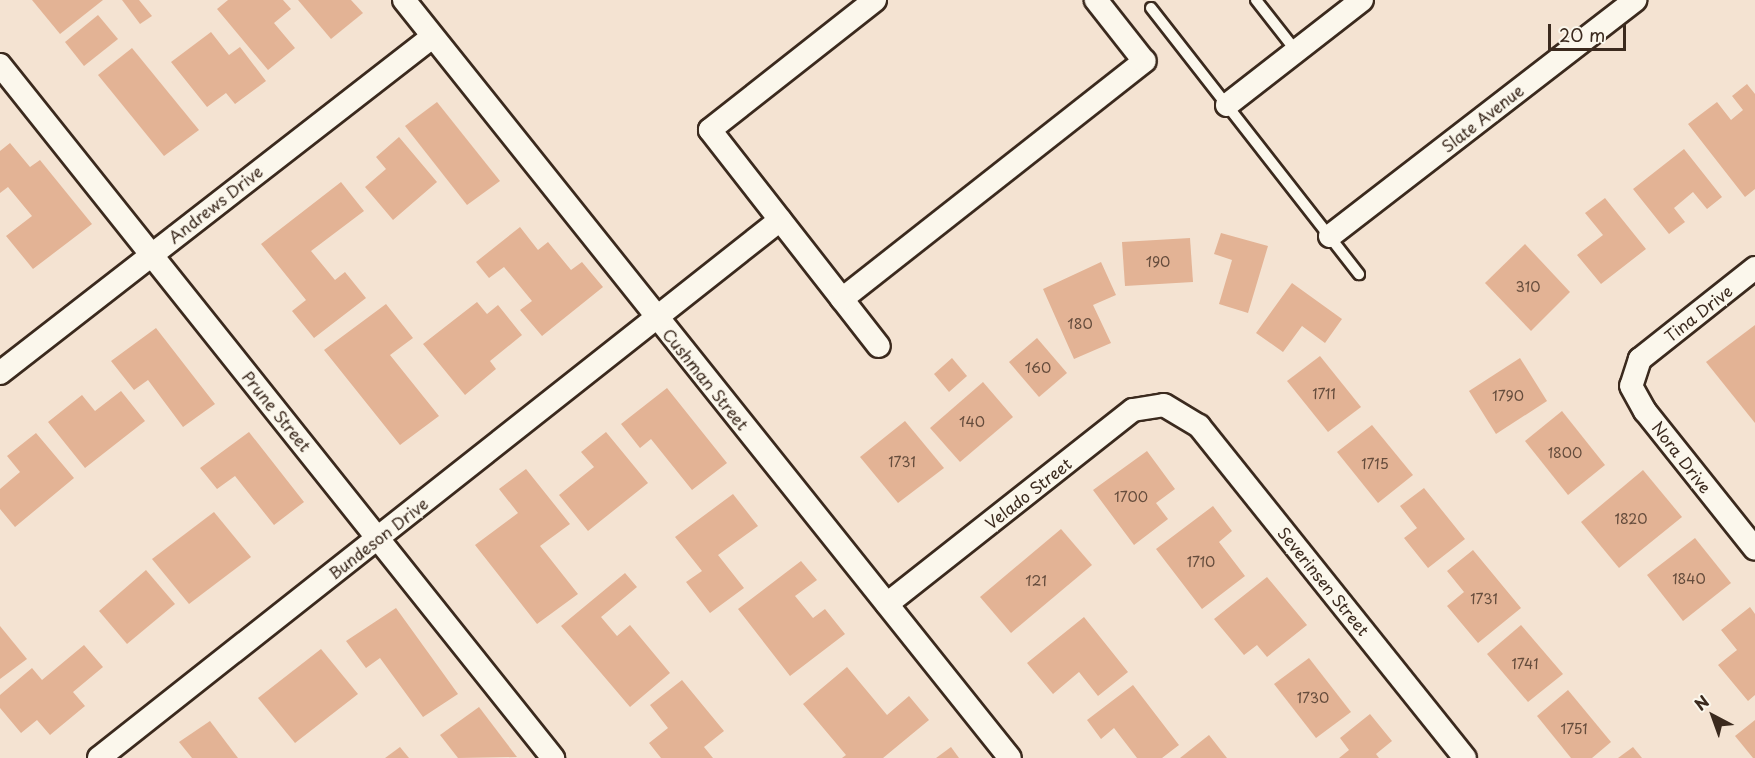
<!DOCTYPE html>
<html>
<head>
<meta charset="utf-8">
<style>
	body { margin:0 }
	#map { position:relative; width:1755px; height:758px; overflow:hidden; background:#f4e3d2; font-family:"Playpen Sans",sans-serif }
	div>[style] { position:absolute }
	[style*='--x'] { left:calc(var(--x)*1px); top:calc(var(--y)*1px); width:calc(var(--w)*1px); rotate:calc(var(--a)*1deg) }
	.building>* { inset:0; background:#e3b395 }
	.roads { filter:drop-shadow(2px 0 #3b2a1e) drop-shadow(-2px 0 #3b2a1e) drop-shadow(0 2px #3b2a1e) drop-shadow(0 -2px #3b2a1e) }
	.lane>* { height:10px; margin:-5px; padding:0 5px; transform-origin:5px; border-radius:5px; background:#fbf7ec }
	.street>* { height:22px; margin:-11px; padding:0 11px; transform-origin:11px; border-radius:11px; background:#fbf7ec }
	span { translate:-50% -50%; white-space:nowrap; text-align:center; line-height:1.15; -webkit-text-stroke:5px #fbf7ec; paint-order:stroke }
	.number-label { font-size:14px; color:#654c3c }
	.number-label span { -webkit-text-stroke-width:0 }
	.street-label { font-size:16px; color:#3b2a1e }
	.north { position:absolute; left:1683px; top:686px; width:60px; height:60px; -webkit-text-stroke:4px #fbf7ec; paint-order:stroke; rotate:319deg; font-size:16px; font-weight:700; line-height:24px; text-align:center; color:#3b2a1e }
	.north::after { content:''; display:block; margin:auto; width:21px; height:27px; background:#3b2a1e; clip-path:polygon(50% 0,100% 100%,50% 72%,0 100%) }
	.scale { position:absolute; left:1548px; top:24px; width:78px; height:27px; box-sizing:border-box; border:3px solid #3b2a1e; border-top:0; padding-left:8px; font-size:18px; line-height:21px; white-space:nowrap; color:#3b2a1e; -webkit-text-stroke:4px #fbf7ec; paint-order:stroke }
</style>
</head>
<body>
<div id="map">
	<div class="building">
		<i style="clip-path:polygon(32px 0,103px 0,60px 34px)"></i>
		<i style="clip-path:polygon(122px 0,139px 0,152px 16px,140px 24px)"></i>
		<i style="clip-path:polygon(228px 0,283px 0,291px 9px,274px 23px,295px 48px,268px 70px,217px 9px)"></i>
		<i style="clip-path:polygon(298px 0,351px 0,363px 13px,331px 39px)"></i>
		<i style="clip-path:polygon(98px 15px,118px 39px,84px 66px,65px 42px)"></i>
		<i style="clip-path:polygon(211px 32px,229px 55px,240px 47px,266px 81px,235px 104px,226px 93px,207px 107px,171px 62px)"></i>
		<i style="clip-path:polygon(132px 48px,199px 130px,164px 156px,98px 75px)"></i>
		<i style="clip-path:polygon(1747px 84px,1755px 94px,1755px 189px,1745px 197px,1688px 124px,1717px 102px,1731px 120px,1743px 110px,1732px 96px)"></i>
		<i style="clip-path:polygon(437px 102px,500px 181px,467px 205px,405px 126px)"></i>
		<i style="clip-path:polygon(399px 137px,437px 182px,393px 220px,365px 187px,386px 169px,376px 157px)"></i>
		<i style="clip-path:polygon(10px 143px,30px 167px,40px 160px,92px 224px,33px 269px,6px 236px,32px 216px,8px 187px,0 193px,0 151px)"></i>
		<i style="clip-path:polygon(1684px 149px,1722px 197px,1707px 209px,1693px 192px,1674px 208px,1685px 222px,1669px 234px,1633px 189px)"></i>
		<i style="clip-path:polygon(341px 182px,364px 211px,311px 251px,335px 280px,345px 272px,366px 298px,314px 338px,292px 311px,306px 300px,261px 244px)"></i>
		<i style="clip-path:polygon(1605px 198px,1646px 249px,1601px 284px,1577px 255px,1603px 235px,1585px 213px)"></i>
		<i style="clip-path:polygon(520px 227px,538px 250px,548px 242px,571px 270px,582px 262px,603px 287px,542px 336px,520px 310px,532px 301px,504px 267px,489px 278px,476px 262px)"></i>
		<i style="clip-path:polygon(1221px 233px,1268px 246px,1248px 313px,1219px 304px,1232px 260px,1214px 254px)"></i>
		<i style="clip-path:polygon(1190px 238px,1193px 282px,1125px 286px,1122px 242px)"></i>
		<i style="clip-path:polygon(1525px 244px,1570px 292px,1531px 331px,1485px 283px)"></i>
		<i style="clip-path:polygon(1101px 262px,1116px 295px,1093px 305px,1111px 343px,1074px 359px,1043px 289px)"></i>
		<i style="clip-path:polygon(1292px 283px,1342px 319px,1325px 343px,1302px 326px,1283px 352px,1256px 333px)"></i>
		<i style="clip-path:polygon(477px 302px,487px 314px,498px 305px,522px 335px,490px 361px,496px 369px,465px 395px,423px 344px)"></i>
		<i style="clip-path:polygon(386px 304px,413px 338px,390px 355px,439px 416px,400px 445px,324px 350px)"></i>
		<i style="clip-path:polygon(1755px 325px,1755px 423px,1706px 362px)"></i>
		<i style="clip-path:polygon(156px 328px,215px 404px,183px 427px,148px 380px,134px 390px,111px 361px)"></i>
		<i style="clip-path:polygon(1037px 338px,1067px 373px,1039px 397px,1009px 362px)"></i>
		<i style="clip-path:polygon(1320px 356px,1361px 407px,1328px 432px,1287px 381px)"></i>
		<i style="clip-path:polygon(952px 358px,967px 376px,949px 392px,934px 374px)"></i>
		<i style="clip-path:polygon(1520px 358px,1547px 401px,1496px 434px,1469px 391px)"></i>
		<i style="clip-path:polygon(983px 382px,1013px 417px,960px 462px,930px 428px)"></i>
		<i style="clip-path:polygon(667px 388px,727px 463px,692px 490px,651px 439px,640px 448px,621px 424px)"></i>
		<i style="clip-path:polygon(121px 391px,145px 421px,85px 468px,48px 422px,82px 395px,95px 411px)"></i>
		<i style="clip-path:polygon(1562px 411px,1605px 465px,1568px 495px,1525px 441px)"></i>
		<i style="clip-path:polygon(905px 421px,944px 468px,898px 503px,860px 457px)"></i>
		<i style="clip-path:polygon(1372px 425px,1413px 475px,1378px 503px,1337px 452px)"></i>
		<i style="clip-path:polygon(249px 432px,304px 502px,274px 525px,235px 476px,217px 489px,200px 468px)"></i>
		<i style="clip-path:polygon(606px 432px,648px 483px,588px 531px,559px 495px,594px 467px,581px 452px)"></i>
		<i style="clip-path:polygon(36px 433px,74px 478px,15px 527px,0 509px,0 489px,20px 472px,7px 456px)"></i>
		<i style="clip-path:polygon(1147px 451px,1175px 489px,1156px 503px,1168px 519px,1134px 545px,1093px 490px)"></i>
		<i style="clip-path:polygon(526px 469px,570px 524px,540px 546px,578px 594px,537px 624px,475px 545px,518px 513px,499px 489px)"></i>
		<i style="clip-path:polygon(1643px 470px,1682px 517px,1619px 568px,1581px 522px)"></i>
		<i style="clip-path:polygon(1424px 488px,1465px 539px,1428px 568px,1404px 538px,1417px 528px,1400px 506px)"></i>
		<i style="clip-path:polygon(733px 494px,758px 526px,718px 555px,744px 588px,710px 613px,686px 582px,702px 571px,675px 537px)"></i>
		<i style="clip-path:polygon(1213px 506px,1232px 531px,1219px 542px,1245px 576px,1202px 609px,1156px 549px)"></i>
		<i style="clip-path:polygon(214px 512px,251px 557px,189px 604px,152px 559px)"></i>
		<i style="clip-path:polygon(1061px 529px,1092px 565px,1011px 633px,980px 597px)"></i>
		<i style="clip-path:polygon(1695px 538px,1731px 583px,1683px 621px,1647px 575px)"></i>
		<i style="clip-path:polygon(1473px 550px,1521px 608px,1478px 643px,1447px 606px,1464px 592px,1447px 571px)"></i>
		<i style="clip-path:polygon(801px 561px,817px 580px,795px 596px,813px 618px,825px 609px,845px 634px,790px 676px,738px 609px)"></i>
		<i style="clip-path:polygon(146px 570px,175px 604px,127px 644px,99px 611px)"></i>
		<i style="clip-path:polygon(625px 573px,637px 587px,601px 617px,617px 636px,630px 625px,670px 673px,630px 707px,561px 626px)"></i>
		<i style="clip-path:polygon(1267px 577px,1307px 625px,1267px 657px,1257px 645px,1244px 655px,1214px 619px)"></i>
		<i style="clip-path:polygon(1750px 607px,1755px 614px,1755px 695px,1748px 701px,1718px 665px,1737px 650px,1721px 630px)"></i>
		<i style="clip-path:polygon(396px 608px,458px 694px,423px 717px,380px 658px,366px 668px,346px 641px)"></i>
		<i style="clip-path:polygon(1084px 617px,1128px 672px,1098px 696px,1079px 672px,1053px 694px,1027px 663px)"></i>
		<i style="clip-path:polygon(1521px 625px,1563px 674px,1528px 702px,1487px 654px)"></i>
		<i style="clip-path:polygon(0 626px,27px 659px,0 679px)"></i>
		<i style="clip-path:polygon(84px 645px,103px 667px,73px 692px,85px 706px,50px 735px,37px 720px,21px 733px,0 708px,0 695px,32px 668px,42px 680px)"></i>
		<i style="clip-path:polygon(321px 649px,358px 694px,295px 743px,258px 698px)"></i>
		<i style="clip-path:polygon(1309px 658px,1351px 712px,1316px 738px,1274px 684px)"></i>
		<i style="clip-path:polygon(847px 667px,887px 715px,909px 696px,929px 720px,883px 758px,842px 758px,846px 755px,803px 704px)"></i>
		<i style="clip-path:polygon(682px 680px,724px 731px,704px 747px,713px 758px,661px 758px,649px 743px,668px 728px,650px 705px)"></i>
		<i style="clip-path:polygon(1133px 685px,1179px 745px,1162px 758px,1137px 758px,1114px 728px,1101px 739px,1087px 720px)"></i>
		<i style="clip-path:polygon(1568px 690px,1611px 742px,1592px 758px,1571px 758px,1537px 716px)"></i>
		<i style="clip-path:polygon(479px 707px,517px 757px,458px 758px,440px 735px)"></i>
		<i style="clip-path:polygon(1370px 714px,1392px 741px,1376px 754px,1379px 758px,1339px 758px,1349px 750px,1340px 738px)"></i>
		<i style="clip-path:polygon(1755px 720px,1755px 758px,1753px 758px,1735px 736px)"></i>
		<i style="clip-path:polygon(210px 721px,238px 758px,192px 758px,179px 742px)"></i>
		<i style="clip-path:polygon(1209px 735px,1227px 758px,1180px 758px)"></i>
		<i style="clip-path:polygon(400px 747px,409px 758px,385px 758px)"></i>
		<i style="clip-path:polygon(951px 747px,959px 758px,936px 758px)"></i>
		<i style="clip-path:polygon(1633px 747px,1642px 758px,1618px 758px)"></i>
	</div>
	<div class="roads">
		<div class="lane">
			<i style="--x:1256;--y:0;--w:65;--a:51.9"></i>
			<i style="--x:1151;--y:8;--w:338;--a:52"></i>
		</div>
		<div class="street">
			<i style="--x:404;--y:0;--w:970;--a:51.36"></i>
			<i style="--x:875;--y:0;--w:210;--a:141.8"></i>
			<i style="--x:710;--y:130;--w:274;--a:52"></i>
			<i style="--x:0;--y:65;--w:887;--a:51.41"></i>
			<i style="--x:1227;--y:105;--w:171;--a:-37.9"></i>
			<i style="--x:1330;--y:236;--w:386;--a:-37.7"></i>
			<i style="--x:1755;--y:268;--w:147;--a:141.6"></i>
			<i style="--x:1640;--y:359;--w:28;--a:108"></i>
			<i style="--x:1631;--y:386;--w:29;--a:61"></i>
			<i style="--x:1645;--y:411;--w:176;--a:51.4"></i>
			<i style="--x:842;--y:299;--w:385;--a:-38.2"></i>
			<i style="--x:1144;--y:61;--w:78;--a:-128.2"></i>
			<i style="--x:0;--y:373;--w:547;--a:-37.87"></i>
			<i style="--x:887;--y:604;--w:313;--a:-38.3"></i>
			<i style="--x:1133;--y:410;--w:31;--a:-9"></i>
			<i style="--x:1164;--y:405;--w:41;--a:31"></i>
			<i style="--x:1199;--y:426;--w:425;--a:51.3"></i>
			<i style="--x:99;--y:758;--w:868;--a:-38.31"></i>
		</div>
	</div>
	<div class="number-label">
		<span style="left:1158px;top:262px">190</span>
		<span style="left:1528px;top:287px">310</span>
		<span style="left:1080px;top:324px">180</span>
		<span style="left:1038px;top:368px">160</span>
		<span style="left:1324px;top:394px">1711</span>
		<span style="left:1508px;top:396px">1790</span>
		<span style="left:972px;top:422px">140</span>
		<span style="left:1565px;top:453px">1800</span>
		<span style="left:902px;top:462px">1731</span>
		<span style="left:1375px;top:464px">1715</span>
		<span style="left:1131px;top:497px">1700</span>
		<span style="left:1631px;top:519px">1820</span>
		<span style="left:1201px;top:562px">1710</span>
		<span style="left:1689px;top:579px">1840</span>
		<span style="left:1036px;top:581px">121</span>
		<span style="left:1484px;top:599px">1731</span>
		<span style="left:1525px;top:664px">1741</span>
		<span style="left:1313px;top:698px">1730</span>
		<span style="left:1574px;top:729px">1751</span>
	</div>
	<div class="street-label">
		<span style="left:1482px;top:118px;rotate:-38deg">Slate Avenue</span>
		<span style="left:215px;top:204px;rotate:-38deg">Andrews Drive</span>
		<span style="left:1698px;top:313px;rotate:-38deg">Tina Drive</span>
		<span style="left:706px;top:379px;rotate:51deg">Cushman Street</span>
		<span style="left:277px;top:411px;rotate:51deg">Prune Street</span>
		<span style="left:1682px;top:457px;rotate:52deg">Nora Drive</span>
		<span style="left:1028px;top:493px;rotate:-38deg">Velado Street</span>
		<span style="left:378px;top:538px;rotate:-38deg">Bundeson Drive</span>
		<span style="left:1324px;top:581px;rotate:51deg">Severinsen Street</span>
	</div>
	<div class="north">N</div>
	<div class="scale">20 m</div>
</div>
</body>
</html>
